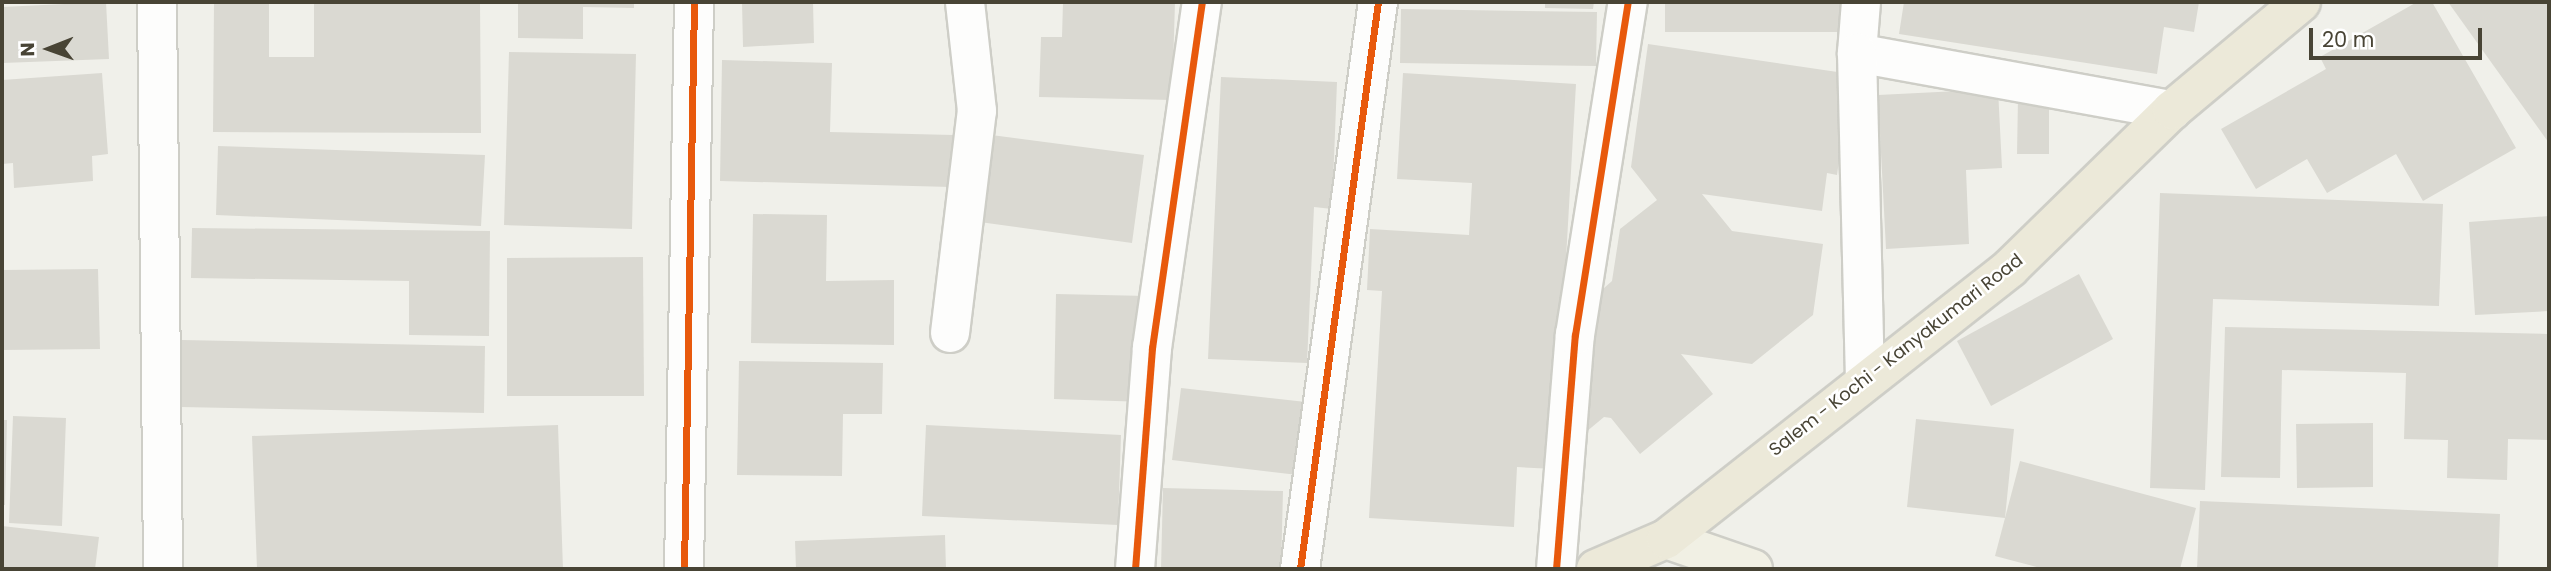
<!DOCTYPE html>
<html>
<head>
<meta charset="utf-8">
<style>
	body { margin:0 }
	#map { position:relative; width:2551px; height:571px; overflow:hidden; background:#f0f0ea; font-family:Poppins,sans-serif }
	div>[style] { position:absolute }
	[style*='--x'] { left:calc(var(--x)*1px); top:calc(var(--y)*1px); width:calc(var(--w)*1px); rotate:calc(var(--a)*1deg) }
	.building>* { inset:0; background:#dad9d2 }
	.roads { filter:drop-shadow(2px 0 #cecec7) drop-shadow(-2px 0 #cecec7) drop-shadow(0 2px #cecec7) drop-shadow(0 -2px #cecec7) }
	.minor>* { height:38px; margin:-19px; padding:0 19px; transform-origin:19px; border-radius:19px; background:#fdfdfc }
	.major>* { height:38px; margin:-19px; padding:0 19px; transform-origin:19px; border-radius:19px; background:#f1f0e4 }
	.highway>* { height:38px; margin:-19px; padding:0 19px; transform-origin:19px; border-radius:19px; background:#ece9d9 }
	.cycleway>* { height:7px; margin:-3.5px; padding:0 3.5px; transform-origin:3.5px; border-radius:3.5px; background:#e8590c }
	span { translate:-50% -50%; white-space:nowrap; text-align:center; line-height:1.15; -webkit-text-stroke:5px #fff; paint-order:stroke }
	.street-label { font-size:18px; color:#484435 }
	.frame { position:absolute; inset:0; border:4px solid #484435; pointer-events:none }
	.north { position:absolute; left:14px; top:14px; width:70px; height:70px; -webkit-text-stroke:5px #fff; paint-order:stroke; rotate:269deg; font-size:19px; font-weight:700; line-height:28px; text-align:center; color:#484435 }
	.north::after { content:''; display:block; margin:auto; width:24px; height:32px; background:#484435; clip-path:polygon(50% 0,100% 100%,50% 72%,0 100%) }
	.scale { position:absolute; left:2309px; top:28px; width:173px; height:32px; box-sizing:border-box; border:4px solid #484435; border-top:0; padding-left:9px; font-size:21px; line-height:24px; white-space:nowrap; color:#484435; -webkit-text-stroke:5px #fff; paint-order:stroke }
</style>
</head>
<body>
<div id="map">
	<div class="building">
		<i style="clip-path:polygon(106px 2px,109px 59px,2px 63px,2px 7px)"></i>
		<i style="clip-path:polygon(214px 2px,269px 2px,269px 57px,314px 57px,314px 2px,480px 2px,481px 133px,213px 132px)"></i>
		<i style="clip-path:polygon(518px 2px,634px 2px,634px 8px,583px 7px,583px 39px,518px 38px)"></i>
		<i style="clip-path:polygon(742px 2px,813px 2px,814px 43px,743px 47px)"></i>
		<i style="clip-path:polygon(1063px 2px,1175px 2px,1172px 100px,1039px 97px,1041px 37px,1062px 37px)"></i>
		<i style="clip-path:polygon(1545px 2px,1594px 2px,1593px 9px,1545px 8px)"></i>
		<i style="clip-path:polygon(1665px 2px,1841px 2px,1841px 32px,1665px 32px)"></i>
		<i style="clip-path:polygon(1904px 2px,2199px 2px,2194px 32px,2164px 27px,2157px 74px,1899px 34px)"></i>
		<i style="clip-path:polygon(2417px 2px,2432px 2px,2516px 148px,2423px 201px,2396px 154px,2327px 193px,2307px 159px,2256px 189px,2221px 129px,2326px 69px,2320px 57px)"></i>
		<i style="clip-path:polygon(2448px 2px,2549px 2px,2549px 143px)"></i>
		<i style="clip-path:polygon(1401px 9px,1597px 12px,1596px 66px,1400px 63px)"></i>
		<i style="clip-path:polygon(1648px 44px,1851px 74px,1837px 175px,1827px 173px,1822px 211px,1702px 194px,1732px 231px,1823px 244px,1813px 315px,1752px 364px,1681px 354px,1713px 394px,1640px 454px,1611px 418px,1604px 417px,1574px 442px,1595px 296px,1612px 281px,1620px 229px,1657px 200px,1631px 167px)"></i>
		<i style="clip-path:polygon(509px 52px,636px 54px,632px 229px,504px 225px)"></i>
		<i style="clip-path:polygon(722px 60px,832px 63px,830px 132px,953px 135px,951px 187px,720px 181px)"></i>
		<i style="clip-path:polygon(102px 73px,108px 154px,92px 156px,93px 181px,14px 188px,13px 163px,2px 164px,2px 80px)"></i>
		<i style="clip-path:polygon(1403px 73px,1576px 84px,1554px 469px,1517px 467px,1514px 527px,1369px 518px,1382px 291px,1367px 290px,1370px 229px,1469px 235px,1472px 183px,1397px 179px)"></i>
		<i style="clip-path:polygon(1221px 77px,1337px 82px,1332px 209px,1314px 207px,1307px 363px,1208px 359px)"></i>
		<i style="clip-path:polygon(1998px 89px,2002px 168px,1966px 170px,1969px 244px,1886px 249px,1878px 95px)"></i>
		<i style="clip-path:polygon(2018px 97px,2049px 97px,2049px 154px,2017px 154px)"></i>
		<i style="clip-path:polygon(976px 133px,1144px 155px,1132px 243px,965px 220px)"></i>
		<i style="clip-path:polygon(218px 146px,485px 155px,481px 226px,216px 215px)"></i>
		<i style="clip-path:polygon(2160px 193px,2443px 204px,2439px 306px,2213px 299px,2205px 490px,2150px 488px)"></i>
		<i style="clip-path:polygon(753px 214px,827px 215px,826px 281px,894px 280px,894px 345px,751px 343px)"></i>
		<i style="clip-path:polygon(2549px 216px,2549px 311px,2475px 315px,2469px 222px)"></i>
		<i style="clip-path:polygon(192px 228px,490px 231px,489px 336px,409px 335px,409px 281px,191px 278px)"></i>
		<i style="clip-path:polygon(643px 257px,644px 396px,507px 396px,507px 258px)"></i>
		<i style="clip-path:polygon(98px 269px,100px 349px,2px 350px,2px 270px)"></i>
		<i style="clip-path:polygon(2079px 274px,2113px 339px,1991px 406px,1957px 341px)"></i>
		<i style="clip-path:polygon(1056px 294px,1148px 296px,1146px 402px,1054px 399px)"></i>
		<i style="clip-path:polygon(2225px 327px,2549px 334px,2549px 440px,2508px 439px,2507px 480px,2447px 478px,2448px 440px,2404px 439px,2406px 373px,2282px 370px,2280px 478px,2221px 477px)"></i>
		<i style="clip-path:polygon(182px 340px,485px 346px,484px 413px,181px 407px)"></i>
		<i style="clip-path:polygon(739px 361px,883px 363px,882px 414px,843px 414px,842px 476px,737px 475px)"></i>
		<i style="clip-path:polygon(1181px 388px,1306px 402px,1298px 475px,1172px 460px)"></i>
		<i style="clip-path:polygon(13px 416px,66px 418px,62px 526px,9px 523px)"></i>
		<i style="clip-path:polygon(1916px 419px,2014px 429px,2005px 518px,1907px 507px)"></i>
		<i style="clip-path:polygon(2px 420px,7px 420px,5px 505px,2px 505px)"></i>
		<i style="clip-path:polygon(2373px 423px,2373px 487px,2297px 488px,2296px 424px)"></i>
		<i style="clip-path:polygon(558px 425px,563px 569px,257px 569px,252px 436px)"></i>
		<i style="clip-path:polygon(926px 425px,1121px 435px,1118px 525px,922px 516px)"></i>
		<i style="clip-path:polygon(2020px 461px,2196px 508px,2180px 569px,2044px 569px,1995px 556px)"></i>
		<i style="clip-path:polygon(1163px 488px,1283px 491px,1281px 569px,1161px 569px)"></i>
		<i style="clip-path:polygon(2200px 501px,2500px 514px,2498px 569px,2197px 569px)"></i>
		<i style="clip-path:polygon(2px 526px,99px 537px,95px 569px,2px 569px)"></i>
		<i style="clip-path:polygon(945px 535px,946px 569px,796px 569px,795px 541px)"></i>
	</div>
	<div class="roads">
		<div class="minor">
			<i style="--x:157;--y:2;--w:567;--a:89.39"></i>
			<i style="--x:1861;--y:2;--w:51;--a:94.5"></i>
			<i style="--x:1857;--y:53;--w:320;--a:10.3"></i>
			<i style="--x:1857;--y:53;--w:325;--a:88.6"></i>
			<i style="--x:950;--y:333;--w:224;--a:-83.1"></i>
			<i style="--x:977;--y:111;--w:110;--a:-96.3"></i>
			<i style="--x:684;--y:569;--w:567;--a:-88.99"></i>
			<i style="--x:1135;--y:569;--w:222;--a:-85.6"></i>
			<i style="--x:1152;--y:348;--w:350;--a:-81.8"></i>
			<i style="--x:1300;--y:569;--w:572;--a:-82.17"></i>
			<i style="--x:1556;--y:569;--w:235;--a:-85.4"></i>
			<i style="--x:1575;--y:335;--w:337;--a:-81"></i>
		</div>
		<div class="major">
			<i style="--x:1666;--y:539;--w:92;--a:19"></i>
		</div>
		<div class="highway">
			<i style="--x:1596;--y:569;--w:76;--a:-23.2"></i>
			<i style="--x:1666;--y:539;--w:438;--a:-38.2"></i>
			<i style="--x:2010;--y:268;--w:226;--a:-44.3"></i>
			<i style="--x:2172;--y:110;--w:168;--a:-39.9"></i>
		</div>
	</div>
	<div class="cycleway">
		<i style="--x:684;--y:569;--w:567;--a:-88.99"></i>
		<i style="--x:1135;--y:569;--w:222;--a:-85.6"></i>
		<i style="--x:1152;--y:348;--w:350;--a:-81.8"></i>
		<i style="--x:1300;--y:569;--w:572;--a:-82.17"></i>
		<i style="--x:1556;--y:569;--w:235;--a:-85.4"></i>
		<i style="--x:1575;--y:335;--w:337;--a:-81"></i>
	</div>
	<div class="street-label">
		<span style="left:1896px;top:355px;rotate:-38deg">Salem - Kochi - Kanyakumari Road</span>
	</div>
	<div class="frame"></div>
	<div class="north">N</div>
	<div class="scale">20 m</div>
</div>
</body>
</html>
